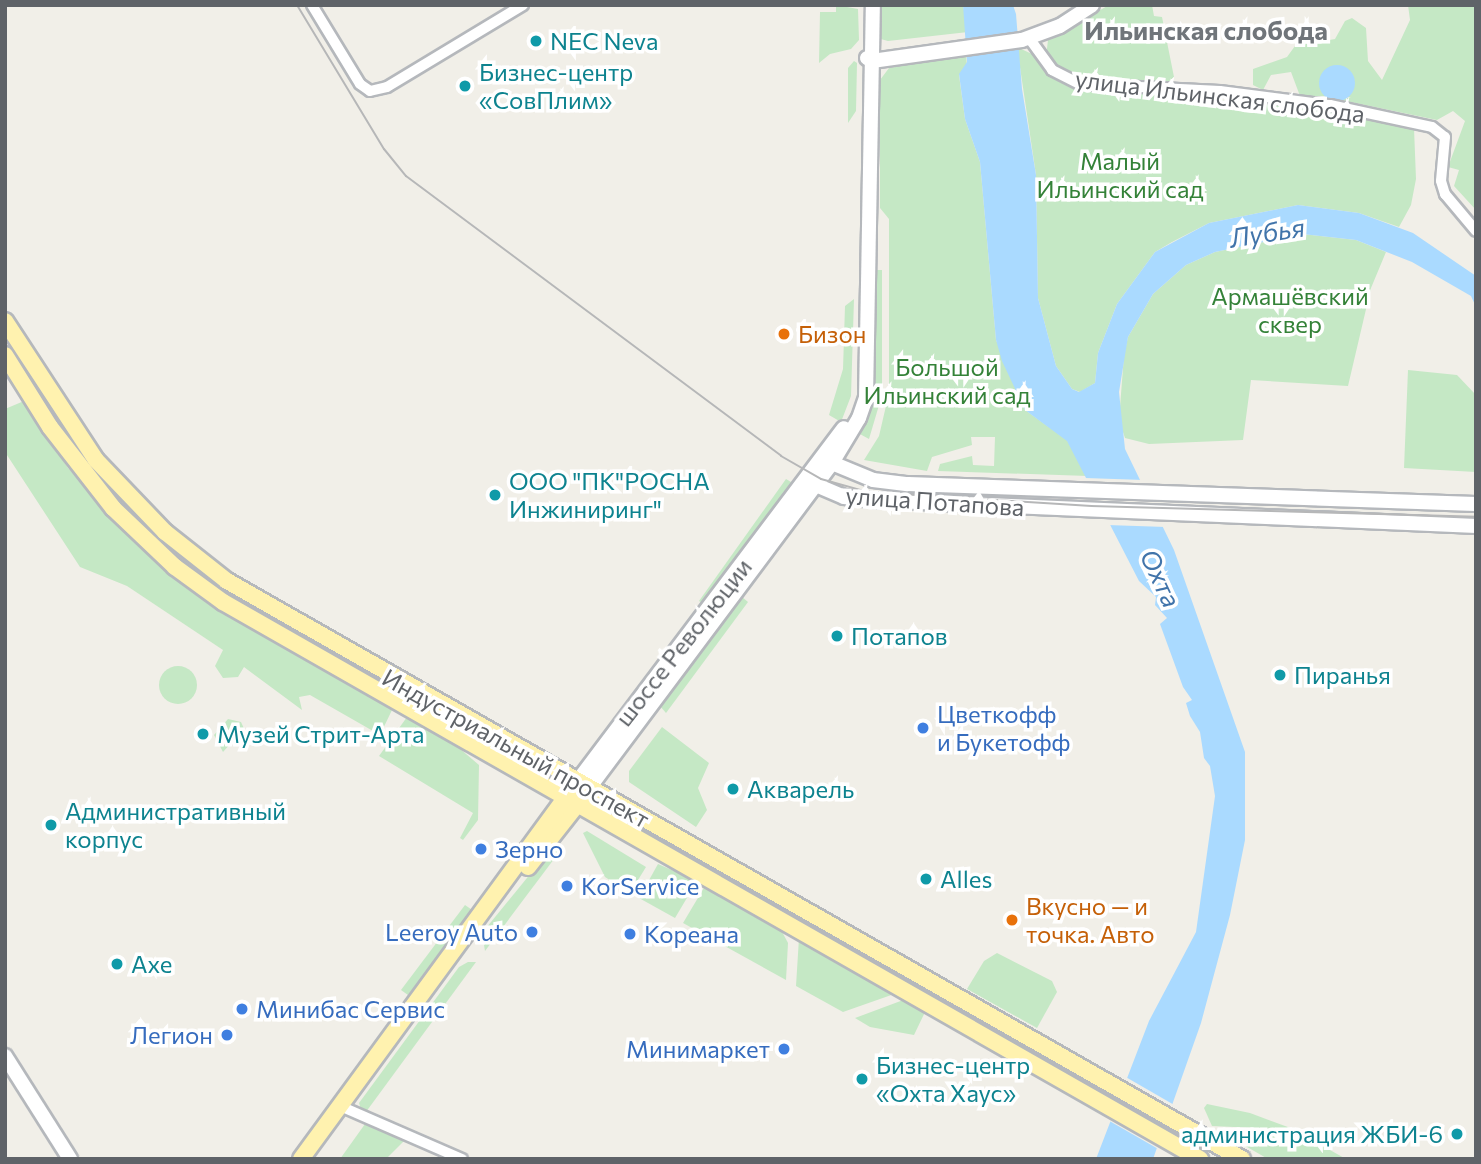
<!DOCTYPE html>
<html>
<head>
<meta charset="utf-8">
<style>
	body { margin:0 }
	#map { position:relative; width:1481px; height:1164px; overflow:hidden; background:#f1efe8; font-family:Commissioner,sans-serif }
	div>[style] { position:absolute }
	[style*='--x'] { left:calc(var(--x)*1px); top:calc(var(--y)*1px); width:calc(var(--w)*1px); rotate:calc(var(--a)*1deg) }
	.green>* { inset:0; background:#c5e8c5 }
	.round { border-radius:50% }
	.water>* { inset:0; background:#aadaff }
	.pier>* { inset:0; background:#f1efe8 }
	.roads { filter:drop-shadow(2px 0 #b5b8bc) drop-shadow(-2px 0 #b5b8bc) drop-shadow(0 2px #b5b8bc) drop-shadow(0 -2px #b5b8bc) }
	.street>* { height:10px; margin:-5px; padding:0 5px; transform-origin:5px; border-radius:5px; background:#fff }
	.secondary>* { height:14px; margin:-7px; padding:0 7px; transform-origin:7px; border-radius:7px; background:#fff }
	.primary>* { height:16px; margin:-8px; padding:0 8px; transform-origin:8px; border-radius:8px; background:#fff2af }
	.tram>* { height:2px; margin:-1px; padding:0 1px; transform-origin:1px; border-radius:1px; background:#b6b7b8 }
	.dots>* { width:19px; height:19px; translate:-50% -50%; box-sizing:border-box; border:4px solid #fff; border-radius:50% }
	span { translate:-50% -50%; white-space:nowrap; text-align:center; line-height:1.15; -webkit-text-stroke:7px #fff; paint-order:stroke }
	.culture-label { font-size:24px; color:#0d838f }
	.left { translate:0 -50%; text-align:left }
	.right { translate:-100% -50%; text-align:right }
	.street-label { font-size:24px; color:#5f6368 }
	.park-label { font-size:24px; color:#348238 }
	.food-label { font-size:24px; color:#c56008 }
	.shop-label { font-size:24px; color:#366cbe }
	.neighbourhood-label { font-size:26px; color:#70757a; font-weight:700 }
	.water-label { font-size:26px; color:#4174aa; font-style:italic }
	.frame { position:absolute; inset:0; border:7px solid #5f6368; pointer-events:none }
</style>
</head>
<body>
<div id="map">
	<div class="green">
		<i style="clip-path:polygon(836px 5px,858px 9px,859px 40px,851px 49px,830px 54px,819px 63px,820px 12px,836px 12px)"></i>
		<i style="clip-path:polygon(878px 5px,963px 5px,968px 32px,888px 41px,877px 38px)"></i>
		<i style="clip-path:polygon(1109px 5px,1152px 5px,1154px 16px,1162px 17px,1174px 77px,1167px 83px,1066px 73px,1046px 57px,1048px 40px)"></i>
		<i style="clip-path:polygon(1408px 5px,1476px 5px,1476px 210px,1454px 186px,1459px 170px,1448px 167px,1465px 121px,1453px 111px,1437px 120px,1341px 100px,1351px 97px,1300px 96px,1291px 72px,1271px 75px,1263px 90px,1253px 85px,1253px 69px,1287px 57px,1295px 46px,1335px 39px,1345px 21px,1352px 18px,1366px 28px,1368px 61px,1382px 80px,1410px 20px)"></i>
		<i style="clip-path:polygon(1017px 47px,1034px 55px,1060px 81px,1082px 89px,1311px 108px,1414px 128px,1416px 179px,1411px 205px,1399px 227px,1359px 213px,1298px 205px,1209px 223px,1172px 242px,1155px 252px,1117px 304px,1098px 353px,1095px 383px,1080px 392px,1072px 389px,1056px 366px,1038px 298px,1036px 175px)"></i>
		<i style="clip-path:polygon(966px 55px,967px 66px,959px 75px,965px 119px,980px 162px,996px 340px,1025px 410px,1067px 440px,1088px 476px,938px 471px,940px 464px,972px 456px,973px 465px,994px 466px,995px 437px,971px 437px,972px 445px,932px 457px,927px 471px,864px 460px,879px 436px,889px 393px,889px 219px,880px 208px,880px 80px,889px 68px)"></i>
		<i style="clip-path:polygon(854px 61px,857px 63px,856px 111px,848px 123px,848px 68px)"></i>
		<i style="clip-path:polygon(1302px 234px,1356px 240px,1386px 252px,1371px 288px,1348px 386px,1251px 380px,1243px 440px,1149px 444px,1125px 438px,1119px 420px,1124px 355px,1128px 337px,1153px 294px,1186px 265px,1215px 252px)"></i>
		<i style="clip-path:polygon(874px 270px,882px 270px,882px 395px,869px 439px,858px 433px,872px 397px)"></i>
		<i style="clip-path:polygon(854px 299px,851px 396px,841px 422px,829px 415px,843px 369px,845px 306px)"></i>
		<i style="clip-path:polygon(1408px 370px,1457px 375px,1476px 395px,1476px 472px,1404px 468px)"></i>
		<i style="clip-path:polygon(24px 401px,68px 468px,139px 547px,212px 605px,392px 710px,380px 735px,310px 695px,299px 697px,302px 710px,244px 667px,238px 677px,223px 678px,215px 666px,223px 650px,127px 586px,80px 567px,5px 452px,5px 409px)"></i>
		<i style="clip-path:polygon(786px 479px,796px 485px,704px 604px,699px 601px)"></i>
		<i style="clip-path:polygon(742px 597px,748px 602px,666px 713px,660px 706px,685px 666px)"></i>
		<i class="round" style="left:159px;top:666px;width:38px;height:38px"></i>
		<i style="clip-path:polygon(407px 717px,452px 742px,479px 765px,478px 820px,463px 840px,460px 838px,473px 813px,379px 756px)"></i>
		<i style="clip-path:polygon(228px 719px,241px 722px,247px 735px,242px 731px,223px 752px,214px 735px)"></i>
		<i style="clip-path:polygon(662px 727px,709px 763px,698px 788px,707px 810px,696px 827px,629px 782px,629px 771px)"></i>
		<i style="clip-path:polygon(587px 831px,646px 867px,630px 893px,605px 877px,583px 833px)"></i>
		<i style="clip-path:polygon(553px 846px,560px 851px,485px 951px,482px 933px)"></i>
		<i style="clip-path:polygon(658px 864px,697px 881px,675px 918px,639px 898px)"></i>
		<i style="clip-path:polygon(705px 886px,779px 926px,788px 943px,786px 980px,683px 923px)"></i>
		<i style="clip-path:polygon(465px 905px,475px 912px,408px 995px,401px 990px)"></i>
		<i style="clip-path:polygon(799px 938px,897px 993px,843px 1012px,796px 986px)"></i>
		<i style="clip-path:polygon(997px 953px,1052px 981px,1057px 992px,1037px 1028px,967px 989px,984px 961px)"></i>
		<i style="clip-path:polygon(468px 962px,476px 962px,363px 1116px,359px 1103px,459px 967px)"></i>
		<i style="clip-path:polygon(906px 999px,926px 1010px,914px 1035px,870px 1027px,855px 1018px)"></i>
		<i style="clip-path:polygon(1207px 1104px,1250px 1113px,1296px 1130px,1212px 1126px,1204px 1108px)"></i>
		<i style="clip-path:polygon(365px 1124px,405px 1140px,386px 1159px,340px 1159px)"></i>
		<i style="clip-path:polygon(1221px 1132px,1305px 1136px,1346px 1159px,1268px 1159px)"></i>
	</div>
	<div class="water">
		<i style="clip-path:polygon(963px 5px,1013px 5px,1016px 14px,1022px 89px,1036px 175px,1038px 298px,1056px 366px,1072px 389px,1079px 392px,1095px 383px,1098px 353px,1117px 304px,1155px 252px,1209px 223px,1298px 205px,1359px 213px,1413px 233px,1476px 276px,1476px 307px,1471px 296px,1412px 262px,1356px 240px,1302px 234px,1215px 252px,1186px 265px,1153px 294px,1128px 337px,1119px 392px,1125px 449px,1174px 550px,1245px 752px,1245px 840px,1230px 915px,1201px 1023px,1153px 1159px,1096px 1159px,1149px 1021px,1196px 932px,1215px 796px,1210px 766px,1204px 758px,1200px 732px,1190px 716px,1186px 703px,1192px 700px,1183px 687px,1160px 624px,1167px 618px,1155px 605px,1156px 597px,1139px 581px,1067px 441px,1025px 410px,1002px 361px,996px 340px,980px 162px,965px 119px,959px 74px,967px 62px)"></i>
		<i class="round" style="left:1319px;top:65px;width:36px;height:36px"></i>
	</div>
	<div class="pier">
		<i style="clip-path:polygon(1085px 478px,1144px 480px,1166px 527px,1107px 525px)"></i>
		<i style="clip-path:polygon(1124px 1076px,1176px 1106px,1160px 1150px,1106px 1119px)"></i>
	</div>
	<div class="roads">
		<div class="street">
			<i style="--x:312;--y:5;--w:92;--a:58.7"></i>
			<i style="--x:360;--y:84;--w:12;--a:35"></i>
			<i style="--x:370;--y:91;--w:17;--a:-13"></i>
			<i style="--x:387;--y:87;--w:159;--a:-31.1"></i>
			<i style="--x:1029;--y:38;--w:39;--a:54"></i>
			<i style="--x:1052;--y:70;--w:31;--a:27"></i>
			<i style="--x:1080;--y:84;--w:140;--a:2.9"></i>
			<i style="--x:1220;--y:91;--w:111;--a:7.3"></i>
			<i style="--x:1330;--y:105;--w:104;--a:12.2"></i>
			<i style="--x:1432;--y:127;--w:16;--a:38"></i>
			<i style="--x:1445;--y:137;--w:44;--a:95.2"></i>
			<i style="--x:1441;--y:181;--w:14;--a:73"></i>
			<i style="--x:1445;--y:194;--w:48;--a:50"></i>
			<i style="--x:340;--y:1106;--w:133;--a:23.5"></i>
		</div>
		<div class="secondary">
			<i style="--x:867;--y:58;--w:6;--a:31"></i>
			<i style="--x:872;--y:61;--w:151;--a:-8"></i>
			<i style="--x:1022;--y:40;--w:40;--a:-20.2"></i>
			<i style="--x:1060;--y:26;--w:38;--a:-33"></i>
			<i style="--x:824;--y:466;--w:9;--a:-21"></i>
			<i style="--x:832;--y:463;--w:44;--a:22.5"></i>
			<i style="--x:873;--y:480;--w:35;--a:7"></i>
			<i style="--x:908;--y:484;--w:568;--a:2.02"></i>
			<i style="--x:816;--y:485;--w:30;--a:23"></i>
			<i style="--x:844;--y:497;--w:28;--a:6"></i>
			<i style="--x:872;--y:500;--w:605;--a:2.46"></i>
			<i style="--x:577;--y:782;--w:443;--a:-53"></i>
			<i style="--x:589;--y:788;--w:406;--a:-53.2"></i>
			<i style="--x:832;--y:463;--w:52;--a:-59"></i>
			<i style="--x:859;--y:418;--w:21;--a:-71"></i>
			<i style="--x:866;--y:398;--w:393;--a:-89"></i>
			<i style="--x:5;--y:1056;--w:122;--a:57.7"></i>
		</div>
		<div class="primary">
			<i style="--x:5;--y:321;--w:166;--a:56.8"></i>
			<i style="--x:96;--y:460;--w:100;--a:46.2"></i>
			<i style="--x:165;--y:532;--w:79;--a:38.3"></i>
			<i style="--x:227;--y:581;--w:1168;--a:29.66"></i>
			<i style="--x:5;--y:355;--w:85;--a:58"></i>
			<i style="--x:50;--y:427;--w:103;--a:52.1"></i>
			<i style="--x:113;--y:508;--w:86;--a:43.6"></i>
			<i style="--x:175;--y:567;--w:59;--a:36.1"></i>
			<i style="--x:223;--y:602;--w:1125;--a:29.69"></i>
			<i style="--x:528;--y:867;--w:89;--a:-51.8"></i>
			<i style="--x:301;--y:1159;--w:456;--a:-53.8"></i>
		</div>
	</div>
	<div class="tram">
		<i style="--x:297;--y:5;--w:168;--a:58.9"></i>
		<i style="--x:384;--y:149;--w:35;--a:51"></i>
		<i style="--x:406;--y:176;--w:468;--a:36.7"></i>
		<i style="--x:781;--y:456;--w:46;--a:29.9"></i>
		<i style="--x:821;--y:479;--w:49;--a:15.5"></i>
		<i style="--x:868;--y:492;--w:224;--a:3.6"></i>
		<i style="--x:1092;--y:506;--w:384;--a:1.6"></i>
	</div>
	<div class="dots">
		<i style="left:536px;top:41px;background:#0f9aa8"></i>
		<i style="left:465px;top:86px;background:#0f9aa8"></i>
		<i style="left:784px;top:334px;background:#e8710a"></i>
		<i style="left:495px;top:495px;background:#0f9aa8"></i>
		<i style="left:837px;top:636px;background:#0f9aa8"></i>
		<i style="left:1280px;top:675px;background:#0f9aa8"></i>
		<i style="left:923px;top:728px;background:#3f7fe0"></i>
		<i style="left:203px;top:734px;background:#0f9aa8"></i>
		<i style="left:733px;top:789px;background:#0f9aa8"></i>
		<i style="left:51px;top:825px;background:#0f9aa8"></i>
		<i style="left:481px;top:849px;background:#3f7fe0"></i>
		<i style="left:926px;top:879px;background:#0f9aa8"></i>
		<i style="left:567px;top:886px;background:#3f7fe0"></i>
		<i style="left:1012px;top:920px;background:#e8710a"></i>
		<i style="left:532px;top:932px;background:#3f7fe0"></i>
		<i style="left:630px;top:934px;background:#3f7fe0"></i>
		<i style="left:117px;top:964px;background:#0f9aa8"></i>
		<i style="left:242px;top:1009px;background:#3f7fe0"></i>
		<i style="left:227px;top:1035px;background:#3f7fe0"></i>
		<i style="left:784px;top:1049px;background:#3f7fe0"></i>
		<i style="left:862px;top:1079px;background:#0f9aa8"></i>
		<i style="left:1457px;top:1134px;background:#0f9aa8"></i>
	</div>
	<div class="culture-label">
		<span class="left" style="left:550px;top:41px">NEC Neva</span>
		<span class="left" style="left:479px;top:86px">Бизнес-центр<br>«СовПлим»</span>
		<span class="left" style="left:509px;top:495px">ООО "ПК"РОСНА<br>Инжиниринг"</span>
		<span class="left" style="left:851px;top:636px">Потапов</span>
		<span class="left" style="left:1294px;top:675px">Пиранья</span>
		<span class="left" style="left:217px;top:734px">Музей Стрит-Арта</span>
		<span class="left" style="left:747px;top:789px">Акварель</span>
		<span class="left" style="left:65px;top:825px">Административный<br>корпус</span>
		<span class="left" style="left:940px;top:879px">Alles</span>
		<span class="left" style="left:131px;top:964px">Ахе</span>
		<span class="left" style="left:876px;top:1079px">Бизнес-центр<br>«Охта Хаус»</span>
		<span class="right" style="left:1443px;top:1134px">администрация ЖБИ-6</span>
	</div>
	<div class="street-label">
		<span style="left:1220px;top:96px;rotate:7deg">улица Ильинская слобода</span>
		<span style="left:935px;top:501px;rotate:4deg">улица Потапова</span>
		<span style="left:683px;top:642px;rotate:-52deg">шоссе Революции</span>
		<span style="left:516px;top:748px;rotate:29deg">Индустриальный проспект</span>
	</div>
	<div class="park-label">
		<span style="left:1120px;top:175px">Малый<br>Ильинский сад</span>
		<span style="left:1290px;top:310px">Армашёвский<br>сквер</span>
		<span style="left:947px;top:381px">Большой<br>Ильинский сад</span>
	</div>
	<div class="food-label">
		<span class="left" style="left:798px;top:334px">Бизон</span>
		<span class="left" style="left:1026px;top:920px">Вкусно — и<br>точка. Авто</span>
	</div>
	<div class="shop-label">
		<span class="left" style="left:937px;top:728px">Цветкофф<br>и Букетофф</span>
		<span class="left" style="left:495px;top:849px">Зерно</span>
		<span class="left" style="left:581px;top:886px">KorService</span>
		<span class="right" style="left:518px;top:932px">Leeroy Auto</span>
		<span class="left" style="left:644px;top:934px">Кореана</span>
		<span class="left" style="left:256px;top:1009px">Минибас Сервис</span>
		<span class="right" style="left:213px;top:1035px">Легион</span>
		<span class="right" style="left:770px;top:1049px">Минимаркет</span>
	</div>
	<div class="neighbourhood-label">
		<span style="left:1206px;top:30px">Ильинская слобода</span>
	</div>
	<div class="water-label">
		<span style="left:1267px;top:232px;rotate:-9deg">Лубья</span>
		<span style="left:1161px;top:578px;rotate:65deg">Охта</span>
	</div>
	<div class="frame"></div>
</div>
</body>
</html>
